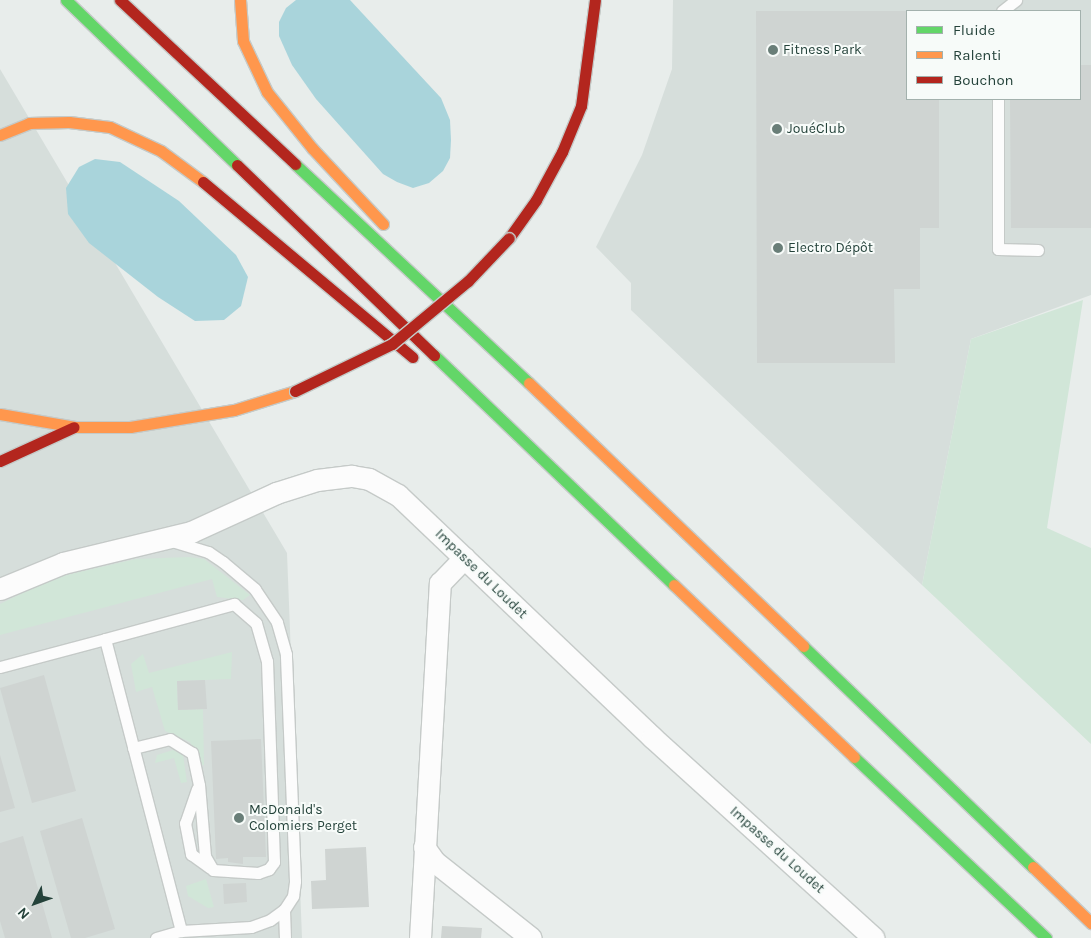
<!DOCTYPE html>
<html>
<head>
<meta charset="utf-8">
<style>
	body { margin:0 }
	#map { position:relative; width:1091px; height:938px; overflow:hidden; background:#e8edeb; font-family:Karla,sans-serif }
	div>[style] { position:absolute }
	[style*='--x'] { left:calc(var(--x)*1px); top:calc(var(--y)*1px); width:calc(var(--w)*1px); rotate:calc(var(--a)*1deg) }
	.built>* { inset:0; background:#d6dedb }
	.green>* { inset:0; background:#d1e6d8 }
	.water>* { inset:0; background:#a9d4db }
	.building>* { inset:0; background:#cfd4d2 }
	.roads { filter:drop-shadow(1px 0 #c5cac8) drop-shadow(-1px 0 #c5cac8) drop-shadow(0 1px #c5cac8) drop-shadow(0 -1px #c5cac8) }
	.lane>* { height:11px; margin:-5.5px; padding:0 5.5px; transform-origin:5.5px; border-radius:5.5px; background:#fcfcfc }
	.street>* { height:21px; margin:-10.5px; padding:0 10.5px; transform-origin:10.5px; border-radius:10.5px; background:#fcfcfc }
	.fast>* { height:11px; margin:-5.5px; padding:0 5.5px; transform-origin:5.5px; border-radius:5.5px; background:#63d668 }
	.slow>* { height:11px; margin:-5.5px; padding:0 5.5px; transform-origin:5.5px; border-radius:5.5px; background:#ff974d }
	.jam>* { height:11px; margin:-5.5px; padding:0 5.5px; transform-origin:5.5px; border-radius:5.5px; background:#b3261e }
	.bridges { filter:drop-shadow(1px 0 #c3cbc8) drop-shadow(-1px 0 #c3cbc8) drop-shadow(0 1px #c3cbc8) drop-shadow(0 -1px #c3cbc8) }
	.jam-bridge>* { height:11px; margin:-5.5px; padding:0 5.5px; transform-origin:5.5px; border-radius:5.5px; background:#b3261e }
	.dots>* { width:14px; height:14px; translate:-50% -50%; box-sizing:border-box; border:2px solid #f7fbf9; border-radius:50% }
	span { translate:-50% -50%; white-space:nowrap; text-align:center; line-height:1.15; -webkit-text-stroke:4px #f7fbf9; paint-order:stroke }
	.poi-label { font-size:14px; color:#24423a }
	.left { translate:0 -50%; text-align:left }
	.street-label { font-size:14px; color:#24423a }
	.legend { position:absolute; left:906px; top:10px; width:175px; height:90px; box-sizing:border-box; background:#f7fbf9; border:1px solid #a3b1ad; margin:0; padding:6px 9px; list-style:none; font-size:15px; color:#24423a }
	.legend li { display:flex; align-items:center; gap:10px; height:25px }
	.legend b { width:25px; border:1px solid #a3b1ad }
	.north { position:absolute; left:10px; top:878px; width:50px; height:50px; -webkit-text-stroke:4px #f7fbf9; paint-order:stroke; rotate:228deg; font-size:14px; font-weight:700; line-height:20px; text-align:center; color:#24423a }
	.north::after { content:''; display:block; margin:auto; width:18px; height:22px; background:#24423a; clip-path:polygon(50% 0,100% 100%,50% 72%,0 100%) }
</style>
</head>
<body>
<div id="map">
	<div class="built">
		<i style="clip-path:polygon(evenodd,673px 0,1091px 0,1091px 295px,971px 339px,922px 585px,631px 310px,631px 283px,596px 247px,642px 155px,672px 69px,673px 0,907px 11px,1080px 11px,1080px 99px,907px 99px,907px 11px)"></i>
		<i style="clip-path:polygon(0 69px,287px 553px,302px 938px,0 938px)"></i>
	</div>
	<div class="green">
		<i style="clip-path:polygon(1083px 300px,1047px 528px,1091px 548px,1091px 744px,922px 585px,971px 339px)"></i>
		<i style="clip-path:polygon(189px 557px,204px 559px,250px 595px,243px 600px,217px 597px,212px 579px,0 635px,0 604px,53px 578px,136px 559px)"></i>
		<i style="clip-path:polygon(232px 652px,231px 679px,177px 681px,178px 710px,203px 709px,204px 765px,200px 765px,190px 742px,165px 731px,152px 687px,136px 692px,131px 664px,143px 654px,149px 673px)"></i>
		<i style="clip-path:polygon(173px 750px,183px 755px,187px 782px,181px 783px,174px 758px,155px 763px,157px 755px)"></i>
		<i style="clip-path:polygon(206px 879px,214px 907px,208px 908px,188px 896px,186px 886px)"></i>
	</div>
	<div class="water">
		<i style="clip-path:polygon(296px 0,350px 0,441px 98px,450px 120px,451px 140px,450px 158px,443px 171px,429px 183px,413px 188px,397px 182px,383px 174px,316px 99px,292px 65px,279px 36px,279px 22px,286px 8px)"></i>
		<i style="clip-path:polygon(95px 159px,120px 162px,179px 201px,236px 255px,248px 277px,241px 306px,224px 320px,195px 321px,158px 297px,89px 243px,68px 214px,66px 188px,79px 167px)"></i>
	</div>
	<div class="building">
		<i style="clip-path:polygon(756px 11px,907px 11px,907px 99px,939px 99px,939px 228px,920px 228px,920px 289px,894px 289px,895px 363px,757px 363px)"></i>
		<i style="clip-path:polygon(1080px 65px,1091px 65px,1091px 228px,1011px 228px,1010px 99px,1080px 99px)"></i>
		<i style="clip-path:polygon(44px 675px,76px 791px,32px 803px,0 688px)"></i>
		<i style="clip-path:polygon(205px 680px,207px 709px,178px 710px,177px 681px)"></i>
		<i style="clip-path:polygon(261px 739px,266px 857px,243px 857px,243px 864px,228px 862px,228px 858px,216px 859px,211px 741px)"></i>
		<i style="clip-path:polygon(0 755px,15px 808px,0 812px)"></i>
		<i style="clip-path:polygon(82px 818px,115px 929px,85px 938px,71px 938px,40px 831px)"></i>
		<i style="clip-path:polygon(23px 836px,52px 938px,5px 938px,0 921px,0 843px)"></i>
		<i style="clip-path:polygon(366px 847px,369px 907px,312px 909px,311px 881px,326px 880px,325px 849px)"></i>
		<i style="clip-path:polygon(246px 883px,247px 902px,224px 904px,223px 884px)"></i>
		<i style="clip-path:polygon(442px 926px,482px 928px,481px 938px,441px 938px)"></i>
	</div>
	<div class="roads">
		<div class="lane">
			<i style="--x:1002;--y:11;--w:18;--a:-38"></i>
			<i style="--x:998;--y:99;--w:150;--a:90"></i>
			<i style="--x:998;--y:249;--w:40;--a:1.4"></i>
			<i style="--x:105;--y:639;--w:134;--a:-15.2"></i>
			<i style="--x:234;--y:604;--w:29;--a:41"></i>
			<i style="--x:256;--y:623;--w:40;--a:74"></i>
			<i style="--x:267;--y:661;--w:201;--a:88"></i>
			<i style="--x:274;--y:862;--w:9;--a:126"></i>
			<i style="--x:269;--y:869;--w:12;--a:160"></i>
			<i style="--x:258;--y:873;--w:45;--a:-176.2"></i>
			<i style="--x:213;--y:870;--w:16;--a:-120"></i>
			<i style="--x:205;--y:856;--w:71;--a:-94.8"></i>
			<i style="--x:199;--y:785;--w:33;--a:-102"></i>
			<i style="--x:192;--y:753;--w:26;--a:-148"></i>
			<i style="--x:170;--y:739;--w:38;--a:166"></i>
			<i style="--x:0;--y:667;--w:109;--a:-14.9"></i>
			<i style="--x:105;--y:639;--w:302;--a:75.4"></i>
			<i style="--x:197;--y:789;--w:36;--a:109"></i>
			<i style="--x:185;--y:823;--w:32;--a:79"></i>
			<i style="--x:191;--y:854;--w:24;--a:36"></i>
			<i style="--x:284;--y:910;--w:28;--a:88"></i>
			<i style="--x:156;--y:938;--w:26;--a:-16"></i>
			<i style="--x:181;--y:931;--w:70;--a:-3.3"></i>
			<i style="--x:251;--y:927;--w:20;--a:-20"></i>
			<i style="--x:270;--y:920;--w:17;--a:-36"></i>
			<i style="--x:284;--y:910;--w:17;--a:-57"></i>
			<i style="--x:293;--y:896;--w:15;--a:-82"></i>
			<i style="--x:295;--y:881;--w:227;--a:-92.3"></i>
			<i style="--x:286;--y:654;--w:33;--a:-106"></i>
			<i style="--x:277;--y:622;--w:40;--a:-124"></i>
			<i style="--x:255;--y:589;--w:42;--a:-139.8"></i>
			<i style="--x:223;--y:562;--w:18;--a:-146"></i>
			<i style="--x:208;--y:552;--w:37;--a:-163"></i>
		</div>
		<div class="street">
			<i style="--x:0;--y:589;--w:68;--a:-22.4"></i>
			<i style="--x:63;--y:563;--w:132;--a:-13.6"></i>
			<i style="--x:191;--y:532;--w:94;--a:-24.6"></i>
			<i style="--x:276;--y:493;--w:43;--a:-17.6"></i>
			<i style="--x:317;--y:480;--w:35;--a:-7"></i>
			<i style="--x:352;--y:476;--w:17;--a:10"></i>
			<i style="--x:369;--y:479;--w:33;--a:29"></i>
			<i style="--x:398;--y:495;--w:351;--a:43.6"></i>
			<i style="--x:652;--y:737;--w:299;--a:42.2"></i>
			<i style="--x:424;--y:847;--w:19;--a:54"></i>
			<i style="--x:435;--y:862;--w:122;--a:38.4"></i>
			<i style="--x:420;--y:938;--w:356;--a:-86.8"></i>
			<i style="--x:440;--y:583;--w:35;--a:-46"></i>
		</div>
		<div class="fast">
			<i style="--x:66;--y:0;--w:238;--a:44"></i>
			<i style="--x:295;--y:164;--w:320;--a:43.1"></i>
			<i style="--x:434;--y:355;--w:332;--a:43.8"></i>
			<i style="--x:803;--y:646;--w:319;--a:43.9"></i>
			<i style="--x:854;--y:757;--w:264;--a:43.3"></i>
		</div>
		<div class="slow">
			<i style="--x:240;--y:0;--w:41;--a:85.8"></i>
			<i style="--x:243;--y:41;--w:56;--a:64.8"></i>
			<i style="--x:267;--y:92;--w:72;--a:51.2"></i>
			<i style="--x:312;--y:148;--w:104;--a:46.9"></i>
			<i style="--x:0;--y:135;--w:31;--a:-22"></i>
			<i style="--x:29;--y:123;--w:40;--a:-1.4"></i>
			<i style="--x:69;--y:122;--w:41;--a:7"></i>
			<i style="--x:110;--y:127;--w:56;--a:25.2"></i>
			<i style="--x:161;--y:151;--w:52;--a:36.4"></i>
			<i style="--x:529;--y:383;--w:380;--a:43.8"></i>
			<i style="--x:0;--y:414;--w:76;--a:9.8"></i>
			<i style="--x:75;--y:427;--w:55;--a:0"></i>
			<i style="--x:130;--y:427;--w:105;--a:-9.3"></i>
			<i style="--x:234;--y:410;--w:64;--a:-17.3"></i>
			<i style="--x:674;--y:585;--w:249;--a:43.7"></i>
			<i style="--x:1033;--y:867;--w:81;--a:44"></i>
		</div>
		<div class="jam">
			<i style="--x:120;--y:0;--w:240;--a:43.1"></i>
			<i style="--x:237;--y:165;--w:274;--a:44"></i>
			<i style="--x:203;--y:182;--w:273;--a:39.9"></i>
			<i style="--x:509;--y:238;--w:47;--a:-54.6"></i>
			<i style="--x:536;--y:200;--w:55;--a:-61.6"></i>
			<i style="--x:562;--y:152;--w:50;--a:-67.6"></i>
			<i style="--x:581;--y:106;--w:107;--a:-82.5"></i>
			<i style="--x:0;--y:461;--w:81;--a:-24.7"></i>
		</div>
	</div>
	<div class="bridges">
		<div class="jam-bridge">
			<i style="--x:295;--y:391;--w:108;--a:-25.9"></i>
			<i style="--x:392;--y:344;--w:99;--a:-39.7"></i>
			<i style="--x:468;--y:281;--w:59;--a:-46.4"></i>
		</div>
	</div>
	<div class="dots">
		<i style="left:773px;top:50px;background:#697e78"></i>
		<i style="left:777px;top:129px;background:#697e78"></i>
		<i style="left:778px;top:248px;background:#697e78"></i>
		<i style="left:239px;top:818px;background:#697e78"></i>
	</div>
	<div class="poi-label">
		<span class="left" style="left:783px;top:50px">Fitness Park</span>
		<span class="left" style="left:787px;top:129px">JouéClub</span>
		<span class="left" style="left:788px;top:248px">Electro Dépôt</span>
		<span class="left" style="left:249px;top:818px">McDonald's<br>Colomiers Perget</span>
	</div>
	<div class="street-label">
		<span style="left:481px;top:574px;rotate:44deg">Impasse du Loudet</span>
		<span style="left:777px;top:850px;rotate:42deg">Impasse du Loudet</span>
	</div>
	<ul class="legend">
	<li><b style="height:6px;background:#63d668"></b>Fluide</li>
	<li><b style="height:6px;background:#ff974d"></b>Ralenti</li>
	<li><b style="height:6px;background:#b3261e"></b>Bouchon</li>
	</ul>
	<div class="north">N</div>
</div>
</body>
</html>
